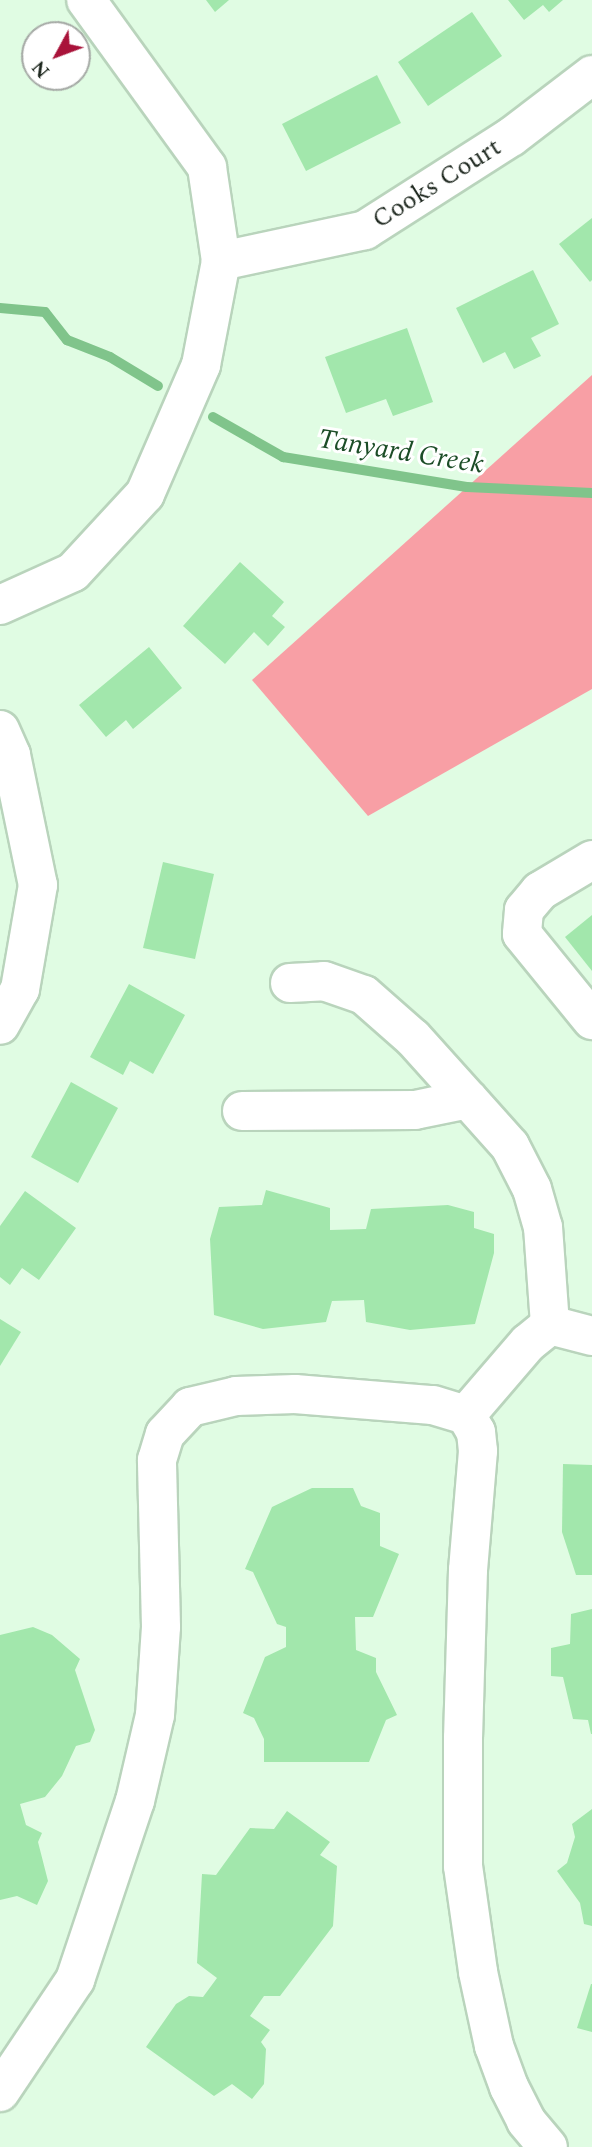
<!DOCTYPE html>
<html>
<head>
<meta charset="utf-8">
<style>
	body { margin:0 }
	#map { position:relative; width:592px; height:2147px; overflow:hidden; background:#e0fce3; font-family:Spectral,serif }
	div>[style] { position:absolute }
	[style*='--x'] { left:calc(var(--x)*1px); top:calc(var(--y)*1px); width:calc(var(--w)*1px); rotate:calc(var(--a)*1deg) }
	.forest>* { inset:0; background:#f89fa5 }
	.stream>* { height:10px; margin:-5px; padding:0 5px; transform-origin:5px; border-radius:5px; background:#80c48b }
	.building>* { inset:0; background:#a2e7ac }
	.roads { filter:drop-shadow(2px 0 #b9d4bc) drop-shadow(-2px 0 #b9d4bc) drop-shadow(0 2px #b9d4bc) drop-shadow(0 -2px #b9d4bc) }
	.minor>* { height:38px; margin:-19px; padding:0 19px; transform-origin:19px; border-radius:19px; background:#fff }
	span { translate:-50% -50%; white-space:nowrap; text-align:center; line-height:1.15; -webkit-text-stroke:6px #fff; paint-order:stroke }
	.street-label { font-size:26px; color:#1d271e }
	.water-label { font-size:28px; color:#1c4d27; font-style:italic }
	.north { position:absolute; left:21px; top:21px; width:70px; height:70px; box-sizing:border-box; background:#fff; border:2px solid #a5a9a5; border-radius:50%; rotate:229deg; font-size:19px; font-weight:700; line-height:28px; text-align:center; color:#1d271e }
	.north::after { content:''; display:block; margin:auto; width:24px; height:32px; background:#a9133a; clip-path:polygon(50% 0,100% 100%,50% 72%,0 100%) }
</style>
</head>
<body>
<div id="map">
	<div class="forest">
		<i style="clip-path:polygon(592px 375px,592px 689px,368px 816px,252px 680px)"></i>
	</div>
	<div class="stream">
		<i style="--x:0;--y:308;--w:45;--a:5.1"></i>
		<i style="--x:45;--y:312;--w:36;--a:52"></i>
		<i style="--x:67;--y:340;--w:46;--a:21.6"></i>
		<i style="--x:110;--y:357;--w:56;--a:31.1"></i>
		<i style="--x:213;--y:417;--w:81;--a:29.7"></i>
		<i style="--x:283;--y:457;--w:186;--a:9.3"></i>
		<i style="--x:467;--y:487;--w:125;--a:2.7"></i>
	</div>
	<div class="building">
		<i style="clip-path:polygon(206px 0,229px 0,215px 12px)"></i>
		<i style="clip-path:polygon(508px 0,563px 0,549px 12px,543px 5px,524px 20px)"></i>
		<i style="clip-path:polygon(472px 12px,502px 56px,428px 106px,398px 62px)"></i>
		<i style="clip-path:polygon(377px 75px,401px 123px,306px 171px,282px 124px)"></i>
		<i style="clip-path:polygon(592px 218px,592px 280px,590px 282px,559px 244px)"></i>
		<i style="clip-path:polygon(533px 270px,559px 324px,531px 338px,541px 356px,514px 369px,505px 352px,483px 363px,456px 308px)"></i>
		<i style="clip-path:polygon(407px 328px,433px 402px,393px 416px,386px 399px,346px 413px,325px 357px)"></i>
		<i style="clip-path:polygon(240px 562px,284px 602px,272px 616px,285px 627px,268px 646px,254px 632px,225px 664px,183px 626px)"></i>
		<i style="clip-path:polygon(149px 647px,182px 688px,133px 729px,126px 720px,106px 737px,79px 705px)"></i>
		<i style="clip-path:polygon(163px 862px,214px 874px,195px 959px,143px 948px)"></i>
		<i style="clip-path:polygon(592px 915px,592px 971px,565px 937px)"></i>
		<i style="clip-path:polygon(129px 984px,185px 1015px,153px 1074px,130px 1061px,123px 1075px,90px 1057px)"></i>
		<i style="clip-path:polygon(71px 1082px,118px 1108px,78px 1183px,31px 1157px)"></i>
		<i style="clip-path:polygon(266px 1190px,330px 1208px,330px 1230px,366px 1229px,371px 1209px,448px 1205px,474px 1212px,474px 1228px,494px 1234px,494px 1253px,475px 1324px,410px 1330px,366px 1322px,364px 1300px,332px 1301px,326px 1322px,263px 1329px,214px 1315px,210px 1239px,219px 1207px,262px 1205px)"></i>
		<i style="clip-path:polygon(25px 1191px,76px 1228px,39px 1280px,22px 1268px,10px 1285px,0 1277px,0 1226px)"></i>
		<i style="clip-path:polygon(0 1319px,21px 1332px,0 1366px)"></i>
		<i style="clip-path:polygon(563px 1464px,592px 1465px,592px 1575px,576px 1575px,562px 1532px)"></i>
		<i style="clip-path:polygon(312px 1488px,353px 1488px,361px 1506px,380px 1513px,380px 1546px,399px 1554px,373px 1617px,355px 1617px,356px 1650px,376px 1658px,376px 1672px,397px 1715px,386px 1720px,369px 1762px,264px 1762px,264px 1739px,254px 1718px,243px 1713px,265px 1657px,286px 1647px,286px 1627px,277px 1624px,253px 1572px,245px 1569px,272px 1507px)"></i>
		<i style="clip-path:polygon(592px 1609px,592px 1734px,591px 1734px,588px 1720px,573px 1719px,563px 1677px,551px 1676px,551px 1648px,570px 1644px,571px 1614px)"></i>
		<i style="clip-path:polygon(33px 1627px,52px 1635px,80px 1659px,75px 1670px,95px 1730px,90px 1742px,76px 1746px,62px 1776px,45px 1797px,20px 1804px,26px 1825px,42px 1833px,38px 1842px,48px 1881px,37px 1905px,17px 1896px,0 1900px,0 1635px)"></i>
		<i style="clip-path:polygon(592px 1809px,592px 1926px,584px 1924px,580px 1903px,557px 1871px,567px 1863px,575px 1837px,572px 1824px)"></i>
		<i style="clip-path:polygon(287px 1811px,330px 1842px,320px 1855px,337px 1866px,333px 1926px,280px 1996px,264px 1996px,250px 2016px,270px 2030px,261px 2042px,266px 2049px,264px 2084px,252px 2099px,232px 2084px,214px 2096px,146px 2047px,176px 2004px,189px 1996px,203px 1997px,217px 1978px,197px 1963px,202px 1874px,216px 1875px,250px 1828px,274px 1829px)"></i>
		<i style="clip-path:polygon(591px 1984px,592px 1984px,592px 2032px,577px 2028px)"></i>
	</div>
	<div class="roads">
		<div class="minor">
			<i style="--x:221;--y:261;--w:147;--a:-12.1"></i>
			<i style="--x:365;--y:230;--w:173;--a:-32.5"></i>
			<i style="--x:511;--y:137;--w:102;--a:-37.4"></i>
			<i style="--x:0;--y:605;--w:80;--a:-24.3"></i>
			<i style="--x:73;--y:572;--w:106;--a:-47.3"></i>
			<i style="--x:145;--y:494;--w:141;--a:-66.5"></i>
			<i style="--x:201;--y:365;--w:106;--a:-79.1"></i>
			<i style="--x:221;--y:261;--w:95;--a:-98.5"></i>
			<i style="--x:207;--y:167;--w:206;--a:-125.9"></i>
			<i style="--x:0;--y:730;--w:27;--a:66"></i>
			<i style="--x:11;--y:755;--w:133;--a:78.3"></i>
			<i style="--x:38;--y:885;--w:106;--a:99.8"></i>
			<i style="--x:20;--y:989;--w:41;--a:119.1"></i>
			<i style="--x:592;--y:860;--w:61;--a:149.2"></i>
			<i style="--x:540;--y:891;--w:25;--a:130"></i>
			<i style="--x:524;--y:910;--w:24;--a:95"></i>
			<i style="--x:522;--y:934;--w:111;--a:50.9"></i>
			<i style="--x:290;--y:983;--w:34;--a:-3"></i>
			<i style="--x:324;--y:981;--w:42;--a:19.3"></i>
			<i style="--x:364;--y:995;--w:65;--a:41.3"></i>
			<i style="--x:413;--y:1038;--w:82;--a:48"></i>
			<i style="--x:242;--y:1111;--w:173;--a:-0.3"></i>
			<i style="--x:415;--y:1110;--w:54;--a:-11.7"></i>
			<i style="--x:468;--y:1099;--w:63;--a:48.2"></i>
			<i style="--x:510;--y:1146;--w:48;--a:62.9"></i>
			<i style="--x:532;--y:1189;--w:40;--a:74"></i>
			<i style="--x:543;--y:1227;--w:98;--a:85.9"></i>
			<i style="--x:466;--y:1415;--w:95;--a:-49.3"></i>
			<i style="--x:528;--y:1343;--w:28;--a:-39"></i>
			<i style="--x:550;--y:1325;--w:43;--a:14.7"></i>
			<i style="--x:0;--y:2092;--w:135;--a:-56.2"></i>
			<i style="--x:75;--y:1980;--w:189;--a:-71.5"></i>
			<i style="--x:135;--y:1801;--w:88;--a:-76.9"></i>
			<i style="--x:155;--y:1715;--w:88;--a:-86.1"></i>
			<i style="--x:161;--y:1627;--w:167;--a:-91.4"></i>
			<i style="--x:157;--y:1460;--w:27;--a:-73"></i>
			<i style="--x:165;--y:1434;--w:37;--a:-47"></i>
			<i style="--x:190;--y:1407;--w:47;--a:-13.4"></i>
			<i style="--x:236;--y:1396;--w:59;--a:-1.9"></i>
			<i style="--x:295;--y:1394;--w:138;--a:4.6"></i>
			<i style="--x:433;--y:1405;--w:34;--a:17"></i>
			<i style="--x:466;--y:1415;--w:20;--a:60"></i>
			<i style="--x:476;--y:1432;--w:19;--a:84"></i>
			<i style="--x:478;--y:1451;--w:119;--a:94.8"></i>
			<i style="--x:468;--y:1570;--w:168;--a:91.7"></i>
			<i style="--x:463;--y:1738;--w:128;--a:90"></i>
			<i style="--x:463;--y:1866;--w:107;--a:81.9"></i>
			<i style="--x:478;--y:1972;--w:76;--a:77.8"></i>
			<i style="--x:494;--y:2046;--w:44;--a:69.9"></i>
			<i style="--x:509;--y:2087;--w:38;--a:63"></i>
			<i style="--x:526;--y:2121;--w:34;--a:50"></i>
		</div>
	</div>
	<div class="street-label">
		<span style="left:437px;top:184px;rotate:-32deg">Cooks Court</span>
	</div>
	<div class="water-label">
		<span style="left:401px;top:452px;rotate:9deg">Tanyard Creek</span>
	</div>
	<div class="north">N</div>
</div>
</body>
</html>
